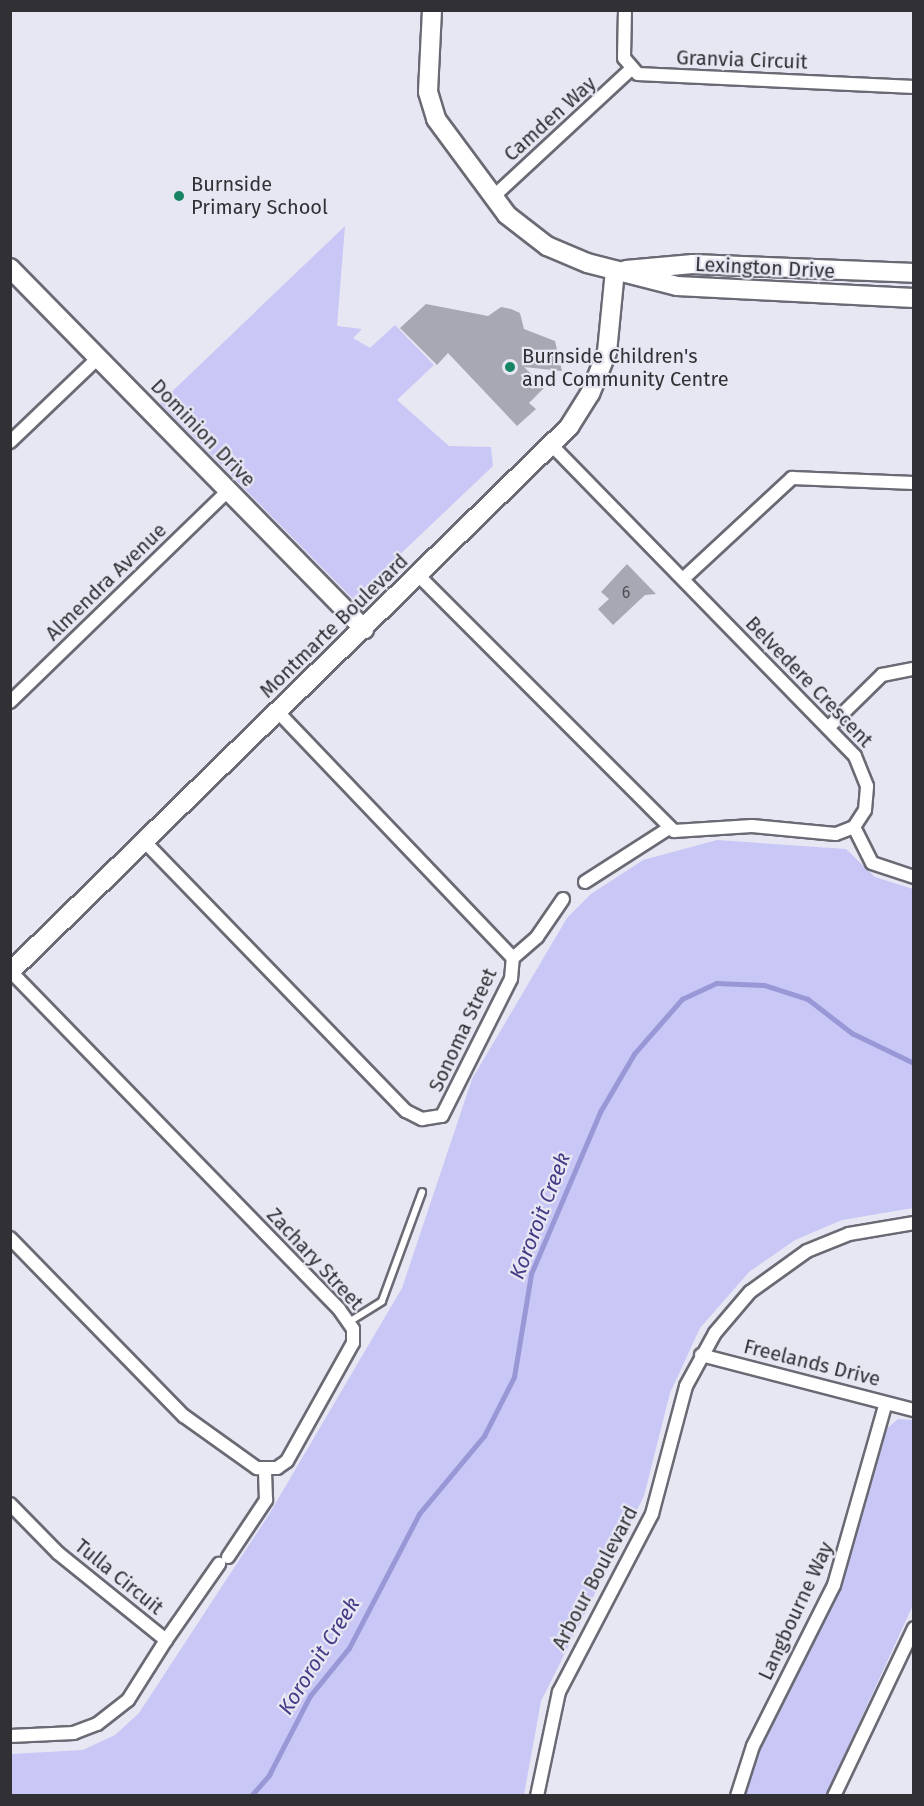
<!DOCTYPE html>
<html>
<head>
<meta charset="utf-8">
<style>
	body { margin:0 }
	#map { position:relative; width:924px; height:1806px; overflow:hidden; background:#e7e7f3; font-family:"Fira Sans",sans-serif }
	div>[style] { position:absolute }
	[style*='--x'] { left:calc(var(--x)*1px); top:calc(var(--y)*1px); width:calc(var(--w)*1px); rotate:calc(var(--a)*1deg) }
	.green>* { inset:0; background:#c8c7f5 }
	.stream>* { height:4.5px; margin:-2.25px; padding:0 2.25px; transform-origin:2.25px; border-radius:2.25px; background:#9a97d6 }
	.building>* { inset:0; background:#a8a8b4 }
	.roads { filter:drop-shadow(2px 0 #6a6a75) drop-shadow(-2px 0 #6a6a75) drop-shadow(0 2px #6a6a75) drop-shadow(0 -2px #6a6a75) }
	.lane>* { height:6px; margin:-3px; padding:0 3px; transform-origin:3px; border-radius:3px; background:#fff }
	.street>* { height:12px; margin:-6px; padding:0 6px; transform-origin:6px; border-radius:6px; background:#fff }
	.secondary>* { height:18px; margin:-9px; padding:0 9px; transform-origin:9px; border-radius:9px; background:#fff }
	.dots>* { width:16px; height:16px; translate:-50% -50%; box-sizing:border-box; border:3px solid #e7e7f3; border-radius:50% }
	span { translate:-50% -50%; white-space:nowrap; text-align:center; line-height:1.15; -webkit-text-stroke:4.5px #e7e7f3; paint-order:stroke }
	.number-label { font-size:16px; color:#4e4e55 }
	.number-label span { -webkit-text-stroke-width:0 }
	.street-label { font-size:20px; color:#303035 }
	.poi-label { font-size:20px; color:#303035 }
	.left { translate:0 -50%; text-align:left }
	.water-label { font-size:21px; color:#453a86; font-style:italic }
	.frame { position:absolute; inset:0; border:12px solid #303035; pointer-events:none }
</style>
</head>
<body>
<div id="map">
	<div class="green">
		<i style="clip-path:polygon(345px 226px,337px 326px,362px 329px,353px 338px,370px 348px,395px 325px,434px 365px,397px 400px,449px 446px,491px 447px,493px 466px,353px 599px,160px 403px)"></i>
		<i style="clip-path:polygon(717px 840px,846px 849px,875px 877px,913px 889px,913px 1208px,842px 1220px,795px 1240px,749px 1272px,700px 1328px,670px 1393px,644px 1496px,541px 1701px,524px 1795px,11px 1795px,11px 1754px,83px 1750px,115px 1735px,139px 1713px,268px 1516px,402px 1288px,472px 1079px,567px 918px,591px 894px,643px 860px)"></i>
		<i style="clip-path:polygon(898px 1419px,913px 1420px,913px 1605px,826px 1795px,744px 1796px,756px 1753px,843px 1579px,885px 1430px)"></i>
	</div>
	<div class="stream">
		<i style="--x:251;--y:1796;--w:28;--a:-49"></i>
		<i style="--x:269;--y:1775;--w:89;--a:-62.6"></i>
		<i style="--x:310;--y:1696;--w:62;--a:-50.9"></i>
		<i style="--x:349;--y:1648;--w:151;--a:-62.4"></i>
		<i style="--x:419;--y:1514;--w:102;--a:-50.2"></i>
		<i style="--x:484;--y:1436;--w:66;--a:-63"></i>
		<i style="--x:514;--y:1377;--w:104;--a:-80.6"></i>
		<i style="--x:531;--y:1274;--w:176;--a:-66.9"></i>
		<i style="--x:600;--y:1112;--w:67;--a:-59.6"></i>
		<i style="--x:634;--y:1054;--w:73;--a:-48.9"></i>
		<i style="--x:682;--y:999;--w:38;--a:-25"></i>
		<i style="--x:716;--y:983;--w:48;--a:2.4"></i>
		<i style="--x:764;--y:985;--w:46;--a:17.7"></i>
		<i style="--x:808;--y:999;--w:56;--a:37.7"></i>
		<i style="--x:852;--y:1033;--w:69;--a:25.8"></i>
	</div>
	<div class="building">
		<i style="clip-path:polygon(426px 304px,488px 316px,501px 307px,511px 309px,520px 313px,524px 329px,555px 341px,562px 371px,524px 367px,545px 387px,529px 403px,536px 409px,517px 426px,448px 353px,437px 365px,400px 328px)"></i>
		<i style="clip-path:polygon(627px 564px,656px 594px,645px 595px,613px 625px,598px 609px,609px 599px,601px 592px)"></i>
	</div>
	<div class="roads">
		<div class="lane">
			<i style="--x:349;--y:1322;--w:39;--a:-32"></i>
			<i style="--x:382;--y:1301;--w:116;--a:-69.8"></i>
		</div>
		<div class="street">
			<i style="--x:625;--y:10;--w:48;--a:91.2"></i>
			<i style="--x:624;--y:58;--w:21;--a:49"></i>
			<i style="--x:638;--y:74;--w:276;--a:2.7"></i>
			<i style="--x:493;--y:197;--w:188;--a:-42.8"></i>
			<i style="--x:10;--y:442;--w:122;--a:-43.7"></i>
			<i style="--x:418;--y:575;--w:362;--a:45"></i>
			<i style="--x:674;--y:831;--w:78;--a:-3.7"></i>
			<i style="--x:752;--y:826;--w:84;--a:5.4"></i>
			<i style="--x:836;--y:834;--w:19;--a:-21"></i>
			<i style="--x:854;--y:827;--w:20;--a:-57"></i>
			<i style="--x:865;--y:810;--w:24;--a:-85"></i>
			<i style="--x:867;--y:786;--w:32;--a:-112"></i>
			<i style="--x:855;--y:756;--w:434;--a:-134.3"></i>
			<i style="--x:683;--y:579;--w:149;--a:-42.8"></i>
			<i style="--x:792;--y:478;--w:122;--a:2.3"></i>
			<i style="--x:10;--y:702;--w:305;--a:-44.1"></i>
			<i style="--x:828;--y:728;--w:76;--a:-44.5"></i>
			<i style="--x:882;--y:675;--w:33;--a:-11"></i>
			<i style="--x:854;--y:827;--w:40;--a:63.4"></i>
			<i style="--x:872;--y:863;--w:44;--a:18.4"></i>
			<i style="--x:145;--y:842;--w:375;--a:45.9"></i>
			<i style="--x:406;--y:1111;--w:18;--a:27"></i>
			<i style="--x:422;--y:1119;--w:20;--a:-9"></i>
			<i style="--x:442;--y:1116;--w:153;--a:-63.3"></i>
			<i style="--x:511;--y:979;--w:21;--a:-85"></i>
			<i style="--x:513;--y:958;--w:340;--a:-133.7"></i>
			<i style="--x:585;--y:882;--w:100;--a:-32.7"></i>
			<i style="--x:513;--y:958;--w:32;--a:-41"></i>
			<i style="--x:537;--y:937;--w:46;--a:-55.6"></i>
			<i style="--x:10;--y:1238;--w:249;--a:45.7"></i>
			<i style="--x:184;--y:1416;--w:90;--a:35.5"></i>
			<i style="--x:257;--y:1468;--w:20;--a:0"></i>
			<i style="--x:277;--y:1468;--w:12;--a:-35"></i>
			<i style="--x:287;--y:1461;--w:135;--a:-60.8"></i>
			<i style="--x:353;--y:1343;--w:14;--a:-90"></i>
			<i style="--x:353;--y:1329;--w:24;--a:-125"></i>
			<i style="--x:339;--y:1309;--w:470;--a:-134.2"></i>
			<i style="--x:701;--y:1355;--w:220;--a:14.5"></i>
			<i style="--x:10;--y:1504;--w:69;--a:45.6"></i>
			<i style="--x:58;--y:1553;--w:139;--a:38.9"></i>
			<i style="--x:166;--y:1640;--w:71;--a:122.3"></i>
			<i style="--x:128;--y:1700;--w:39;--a:142"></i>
			<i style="--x:97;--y:1724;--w:25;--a:159"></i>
			<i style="--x:74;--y:1733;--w:64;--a:177.3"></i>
			<i style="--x:228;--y:1557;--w:69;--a:-56.3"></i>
			<i style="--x:266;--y:1500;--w:31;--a:-92"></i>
			<i style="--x:166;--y:1640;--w:93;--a:-55.1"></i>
			<i style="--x:537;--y:1796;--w:106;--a:-78.1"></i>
			<i style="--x:559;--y:1692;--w:201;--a:-62.4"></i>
			<i style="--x:652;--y:1514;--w:132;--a:-75.1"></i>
			<i style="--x:686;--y:1386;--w:60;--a:-61.3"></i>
			<i style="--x:715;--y:1333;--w:54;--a:-49.5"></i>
			<i style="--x:750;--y:1292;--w:70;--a:-35.7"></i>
			<i style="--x:807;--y:1251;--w:45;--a:-22"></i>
			<i style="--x:849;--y:1234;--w:66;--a:-9.6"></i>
			<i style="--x:737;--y:1796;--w:52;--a:-72.3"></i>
			<i style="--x:753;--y:1746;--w:180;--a:-63.3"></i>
			<i style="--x:834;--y:1585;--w:189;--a:-74.1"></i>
			<i style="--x:834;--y:1796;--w:186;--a:-64.5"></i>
		</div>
		<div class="secondary">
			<i style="--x:432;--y:10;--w:82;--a:92.8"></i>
			<i style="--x:428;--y:92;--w:28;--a:73"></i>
			<i style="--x:436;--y:119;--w:119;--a:53.5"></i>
			<i style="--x:507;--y:215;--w:51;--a:37.8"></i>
			<i style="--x:547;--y:246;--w:43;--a:23"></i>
			<i style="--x:587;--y:263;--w:93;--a:14.3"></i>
			<i style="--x:677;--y:286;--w:237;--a:2.9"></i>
			<i style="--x:10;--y:268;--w:506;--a:45.56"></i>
			<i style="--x:626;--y:270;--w:67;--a:-5.1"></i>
			<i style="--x:693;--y:264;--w:221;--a:2.3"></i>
			<i style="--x:10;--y:972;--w:781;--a:-44.27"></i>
			<i style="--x:569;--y:427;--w:39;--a:-58"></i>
			<i style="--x:590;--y:394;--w:45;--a:-68"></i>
			<i style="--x:607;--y:352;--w:82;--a:-84.4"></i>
		</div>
	</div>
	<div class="dots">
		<i style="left:179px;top:196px;background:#178563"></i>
		<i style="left:510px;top:367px;background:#178563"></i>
	</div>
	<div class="number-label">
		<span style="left:626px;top:593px">6</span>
	</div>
	<div class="street-label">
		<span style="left:742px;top:60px;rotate:2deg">Granvia Circuit</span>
		<span style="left:550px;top:119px;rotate:-42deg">Camden Way</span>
		<span style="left:765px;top:268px;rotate:3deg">Lexington Drive</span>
		<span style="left:203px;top:433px;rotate:46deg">Dominion Drive</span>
		<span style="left:106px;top:582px;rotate:-44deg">Almendra Avenue</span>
		<span style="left:334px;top:626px;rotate:-44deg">Montmarte Boulevard</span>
		<span style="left:809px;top:682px;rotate:46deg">Belvedere Crescent</span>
		<span style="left:463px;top:1030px;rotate:-65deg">Sonoma Street</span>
		<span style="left:315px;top:1259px;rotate:47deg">Zachary Street</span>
		<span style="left:812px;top:1363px;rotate:14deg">Freelands Drive</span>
		<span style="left:119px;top:1577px;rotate:39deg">Tulla Circuit</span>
		<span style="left:595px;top:1578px;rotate:-62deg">Arbour Boulevard</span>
		<span style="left:796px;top:1611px;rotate:-65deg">Langbourne Way</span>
	</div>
	<div class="poi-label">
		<span class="left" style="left:191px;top:196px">Burnside<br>Primary School</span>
		<span class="left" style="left:522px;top:368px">Burnside Children's<br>and Community Centre</span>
	</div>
	<div class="water-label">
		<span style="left:540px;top:1216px;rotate:-69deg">Kororoit Creek</span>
		<span style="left:319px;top:1656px;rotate:-58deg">Kororoit Creek</span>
	</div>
	<div class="frame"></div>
</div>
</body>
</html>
